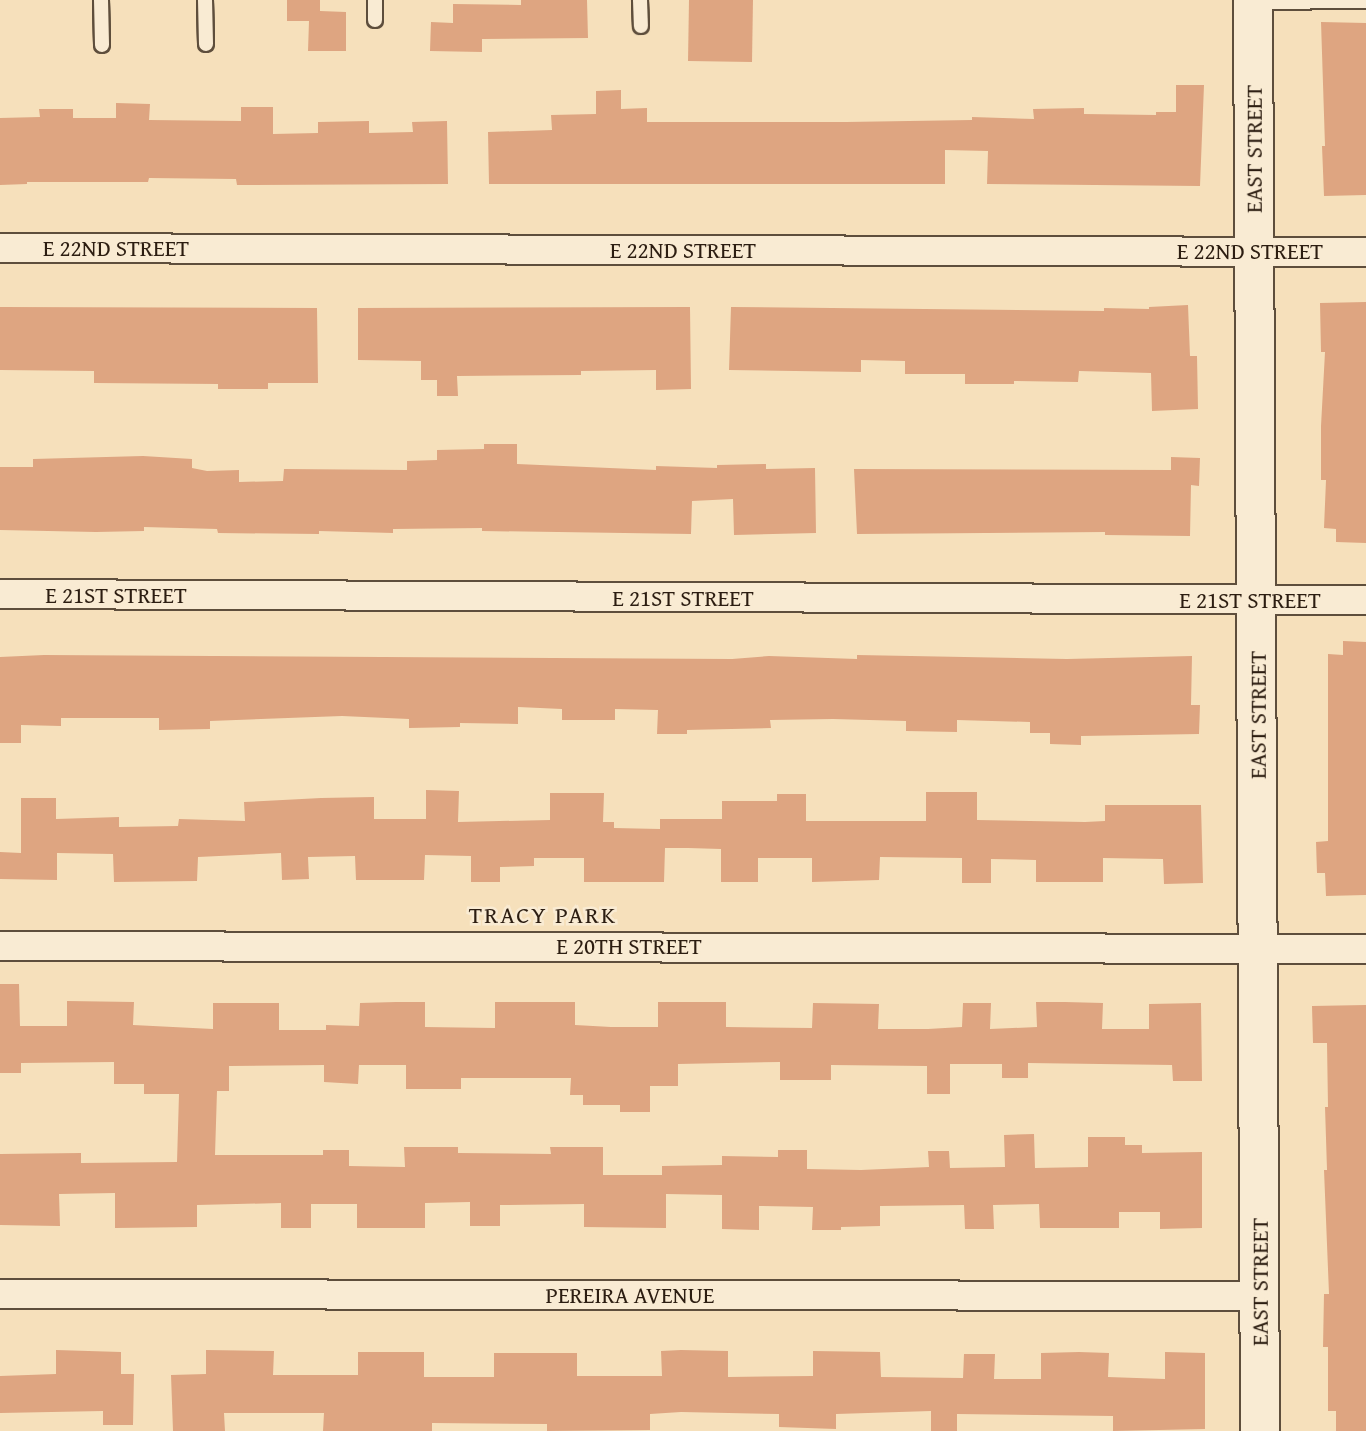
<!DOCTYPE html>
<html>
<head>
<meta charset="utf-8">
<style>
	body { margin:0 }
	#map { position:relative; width:1366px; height:1431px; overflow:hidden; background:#f6e0bb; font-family:"Gentium Book Plus",serif }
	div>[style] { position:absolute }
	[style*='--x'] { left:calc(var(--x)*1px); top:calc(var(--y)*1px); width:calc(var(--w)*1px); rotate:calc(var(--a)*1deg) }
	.building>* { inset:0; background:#dea581 }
	.roads { filter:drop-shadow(2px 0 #5e4e3c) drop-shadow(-2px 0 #5e4e3c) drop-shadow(0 2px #5e4e3c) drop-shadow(0 -2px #5e4e3c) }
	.lane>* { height:14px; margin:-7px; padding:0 7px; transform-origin:7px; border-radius:7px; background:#f9ebd3 }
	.street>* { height:28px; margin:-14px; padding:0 14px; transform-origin:14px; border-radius:14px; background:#f9ebd3 }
	.secondary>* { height:38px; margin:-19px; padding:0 19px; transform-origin:19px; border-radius:19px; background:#f9ebd3 }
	span { translate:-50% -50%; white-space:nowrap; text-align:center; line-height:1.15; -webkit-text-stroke:5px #f9ebd3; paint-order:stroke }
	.street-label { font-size:23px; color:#2c1d11 }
	.neighbourhood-label { font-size:24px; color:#2c1d11; letter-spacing:2px }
</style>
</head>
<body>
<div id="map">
	<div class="building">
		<i style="clip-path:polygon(287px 0,320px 0,320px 11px,346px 12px,346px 51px,308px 51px,309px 21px,287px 21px)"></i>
		<i style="clip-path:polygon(521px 0,587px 0,588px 38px,482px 39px,482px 52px,430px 51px,431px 22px,453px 23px,453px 4px,521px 5px)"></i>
		<i style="clip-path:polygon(689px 0,753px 0,752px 62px,688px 61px)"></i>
		<i style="clip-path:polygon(1321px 22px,1366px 23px,1366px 195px,1324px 196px,1322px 146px,1325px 146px)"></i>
		<i style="clip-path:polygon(1176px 85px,1204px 85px,1200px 186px,987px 184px,988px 151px,945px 150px,945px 184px,489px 184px,488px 132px,552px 130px,551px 115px,596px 114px,596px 91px,621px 90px,621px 109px,647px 108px,647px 122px,846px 122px,972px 120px,972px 117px,1034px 119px,1033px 109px,1084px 108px,1084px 114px,1156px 115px,1156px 112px,1176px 112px)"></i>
		<i style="clip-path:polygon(116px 103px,150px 104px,149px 120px,241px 121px,241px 107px,273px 107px,273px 134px,318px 133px,318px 122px,369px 121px,369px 133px,413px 132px,412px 122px,447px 121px,448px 184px,237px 185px,236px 179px,149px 178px,148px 182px,27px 182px,27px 184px,0 185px,0 118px,40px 117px,39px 109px,73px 109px,73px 118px,116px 118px)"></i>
		<i style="clip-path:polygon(1366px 302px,1366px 543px,1336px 542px,1336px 529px,1324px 528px,1326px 480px,1321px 480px,1321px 426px,1325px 352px,1321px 352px,1320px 303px)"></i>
		<i style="clip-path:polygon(1188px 305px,1190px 356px,1197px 356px,1198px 409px,1152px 411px,1151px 373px,1079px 371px,1078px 382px,1014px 381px,1014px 384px,965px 384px,965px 374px,905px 374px,905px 361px,861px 360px,861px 372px,729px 370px,731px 307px,1104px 311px,1104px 308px,1149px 309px,1149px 307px)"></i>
		<i style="clip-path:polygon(0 307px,317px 308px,318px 383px,268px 383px,268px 389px,218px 389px,218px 384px,94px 383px,94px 371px,0 370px)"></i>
		<i style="clip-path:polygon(690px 307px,691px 389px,656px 390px,656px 370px,581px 371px,581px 375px,457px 376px,458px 396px,437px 396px,437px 380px,421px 380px,421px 361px,358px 360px,358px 308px)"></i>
		<i style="clip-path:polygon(484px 444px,517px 444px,517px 464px,656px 470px,656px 466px,717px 468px,717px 465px,766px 464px,766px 469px,815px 468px,816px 533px,734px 535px,733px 499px,692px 501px,691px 534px,482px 531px,482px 528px,393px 529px,393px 533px,319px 531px,319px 534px,218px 533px,217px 529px,144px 527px,144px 531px,96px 532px,0 530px,0 467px,33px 467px,33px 459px,143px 456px,192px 459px,192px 468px,207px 471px,239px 470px,239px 482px,283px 481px,284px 469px,407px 470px,407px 461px,437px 460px,437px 450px,484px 449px)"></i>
		<i style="clip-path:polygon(1171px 457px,1200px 458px,1199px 486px,1191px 485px,1190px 536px,1105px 535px,1105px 532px,857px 534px,854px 469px,1171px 470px)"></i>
		<i style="clip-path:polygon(1343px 641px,1366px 642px,1366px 895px,1326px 896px,1325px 873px,1317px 873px,1316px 842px,1328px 841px,1328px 654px,1343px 655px)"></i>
		<i style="clip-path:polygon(44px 655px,732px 659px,769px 656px,857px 659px,857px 655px,1067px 659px,1192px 656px,1191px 705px,1200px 705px,1199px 734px,1081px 736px,1081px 745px,1050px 744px,1050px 733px,1030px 733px,1030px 722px,957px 720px,957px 732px,906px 731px,906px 721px,833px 719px,770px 720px,771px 728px,687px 730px,687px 734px,657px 734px,658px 710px,615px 709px,615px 720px,562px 720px,562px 709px,518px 707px,518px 724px,460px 723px,460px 727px,409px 728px,409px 719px,342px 716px,210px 721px,210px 729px,159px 730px,159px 718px,61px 718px,61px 726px,21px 725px,21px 743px,0 743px,0 657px)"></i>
		<i style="clip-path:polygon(426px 790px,459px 791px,458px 822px,550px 820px,550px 793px,604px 793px,603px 822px,614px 822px,614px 828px,660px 829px,660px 819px,722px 819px,722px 801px,777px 801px,777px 794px,806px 794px,806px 821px,926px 821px,926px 792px,977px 792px,977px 820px,1085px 822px,1105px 821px,1105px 805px,1201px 805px,1203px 883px,1164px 884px,1163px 859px,1103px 858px,1103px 882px,1036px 882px,1036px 860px,991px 859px,991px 883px,962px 883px,962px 858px,880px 857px,879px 880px,812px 882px,812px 858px,758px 858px,758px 882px,721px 882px,721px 849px,688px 848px,665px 848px,664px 882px,584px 882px,584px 858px,534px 858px,534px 866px,500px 867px,500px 882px,471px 882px,471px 856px,425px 855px,424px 880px,356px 880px,355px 856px,308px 857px,309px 879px,282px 880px,281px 853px,198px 857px,197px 881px,114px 882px,113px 854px,57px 853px,57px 880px,0 879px,0 852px,21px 853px,21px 798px,56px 798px,56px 819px,119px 817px,119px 827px,178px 826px,179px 819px,245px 821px,244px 802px,321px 798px,374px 797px,374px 819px,426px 819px)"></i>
		<i style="clip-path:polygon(0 984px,19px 984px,20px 1026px,67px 1026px,67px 1001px,134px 1002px,133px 1025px,213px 1029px,213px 1003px,279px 1003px,279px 1030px,326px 1030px,326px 1025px,359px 1026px,360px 1003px,396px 1002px,425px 1002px,425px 1027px,495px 1028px,495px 1002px,575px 1002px,575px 1025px,611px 1027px,658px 1027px,658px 1002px,726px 1002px,726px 1027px,812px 1028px,813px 1003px,879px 1004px,878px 1029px,928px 1029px,962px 1027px,963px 1003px,991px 1003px,990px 1029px,1037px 1027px,1036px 1002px,1065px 1002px,1103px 1003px,1102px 1029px,1149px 1029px,1149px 1004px,1201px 1003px,1202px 1081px,1173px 1081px,1172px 1065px,1028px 1063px,1028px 1078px,1002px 1078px,1002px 1064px,950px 1064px,950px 1094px,927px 1094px,927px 1066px,831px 1065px,831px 1080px,780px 1080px,780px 1062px,678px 1064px,678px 1086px,650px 1086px,650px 1112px,620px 1112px,620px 1105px,583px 1105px,583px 1095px,570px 1095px,571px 1078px,461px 1078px,461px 1089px,406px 1089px,406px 1065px,359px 1065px,358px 1084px,324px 1082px,324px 1065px,229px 1066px,229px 1091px,217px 1091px,215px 1155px,323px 1155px,323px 1150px,349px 1150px,349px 1166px,405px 1167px,404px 1147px,458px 1147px,458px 1153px,551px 1154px,550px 1147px,603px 1147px,603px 1175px,662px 1175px,662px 1166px,722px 1165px,722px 1156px,778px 1157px,778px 1150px,807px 1150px,807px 1169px,861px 1170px,929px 1167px,928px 1151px,949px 1151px,950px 1168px,1005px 1167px,1004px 1135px,1034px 1134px,1035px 1168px,1088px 1167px,1088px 1137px,1125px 1137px,1125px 1145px,1142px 1145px,1142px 1153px,1202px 1152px,1202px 1228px,1160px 1229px,1160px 1212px,1119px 1212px,1119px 1228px,1040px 1228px,1039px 1204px,993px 1205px,994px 1229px,965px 1229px,964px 1205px,880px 1206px,880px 1226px,841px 1227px,841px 1230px,812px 1230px,813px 1207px,759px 1206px,759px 1230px,722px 1229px,722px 1195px,666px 1194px,666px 1228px,584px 1227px,584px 1204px,500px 1205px,500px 1226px,470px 1226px,470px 1202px,425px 1203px,425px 1228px,357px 1228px,357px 1204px,311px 1204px,311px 1228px,281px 1228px,281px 1203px,197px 1205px,197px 1227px,115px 1228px,115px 1193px,59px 1194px,60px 1226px,0 1225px,0 1154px,81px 1153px,81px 1163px,177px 1162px,179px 1094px,144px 1094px,144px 1084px,114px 1084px,114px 1062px,21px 1063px,21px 1073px,0 1073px)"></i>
		<i style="clip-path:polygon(1366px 1005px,1366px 1431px,1336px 1431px,1336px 1411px,1328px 1411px,1328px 1347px,1323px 1347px,1324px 1294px,1329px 1294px,1324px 1170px,1327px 1170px,1325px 1107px,1328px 1107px,1327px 1043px,1313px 1043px,1312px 1006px)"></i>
		<i style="clip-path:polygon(56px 1350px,121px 1352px,121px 1374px,134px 1374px,133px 1425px,103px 1425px,103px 1411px,0 1413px,0 1376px,56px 1374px)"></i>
		<i style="clip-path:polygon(206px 1350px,274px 1351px,273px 1375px,358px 1375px,358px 1352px,424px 1352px,424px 1377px,494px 1377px,494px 1353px,577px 1353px,577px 1376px,662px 1376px,661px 1351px,681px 1350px,728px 1351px,728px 1377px,813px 1376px,813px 1351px,880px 1352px,881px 1377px,963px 1378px,964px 1354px,995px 1354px,994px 1379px,1041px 1379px,1041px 1353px,1079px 1352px,1109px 1353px,1108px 1377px,1165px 1379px,1165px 1352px,1205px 1353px,1205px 1429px,1113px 1431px,1113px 1416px,957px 1414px,957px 1431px,931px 1431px,931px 1411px,836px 1414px,836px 1429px,779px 1427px,779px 1414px,681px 1412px,650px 1414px,650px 1430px,547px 1431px,547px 1424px,432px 1423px,432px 1431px,323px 1431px,324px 1413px,224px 1413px,225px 1431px,173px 1431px,171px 1375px,206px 1374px)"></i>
	</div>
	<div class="roads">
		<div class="lane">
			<i style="--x:101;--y:0;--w:45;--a:88.7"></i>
			<i style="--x:205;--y:0;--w:44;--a:88.7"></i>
			<i style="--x:375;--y:0;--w:20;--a:90"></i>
			<i style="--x:640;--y:0;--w:26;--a:88"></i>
			<i style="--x:1254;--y:2;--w:112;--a:-0.5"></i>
		</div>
		<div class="street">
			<i style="--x:0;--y:248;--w:1366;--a:0.17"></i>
			<i style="--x:0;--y:594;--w:1366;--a:0.25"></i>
			<i style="--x:0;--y:946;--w:1366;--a:0.13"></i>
			<i style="--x:0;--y:1294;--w:1260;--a:0.09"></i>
		</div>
		<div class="secondary">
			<i style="--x:1253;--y:0;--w:1431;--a:89.72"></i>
		</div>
	</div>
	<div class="street-label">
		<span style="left:1254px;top:149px;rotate:-90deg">EAST STREET</span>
		<span style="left:116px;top:248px">E 22ND STREET</span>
		<span style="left:683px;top:250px">E 22ND STREET</span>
		<span style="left:1250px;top:251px">E 22ND STREET</span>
		<span style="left:116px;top:595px">E 21ST STREET</span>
		<span style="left:683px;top:598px">E 21ST STREET</span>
		<span style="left:1250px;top:600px">E 21ST STREET</span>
		<span style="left:1258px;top:715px;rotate:-90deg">EAST STREET</span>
		<span style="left:629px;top:946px">E 20TH STREET</span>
		<span style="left:1260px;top:1282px;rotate:-90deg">EAST STREET</span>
		<span style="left:630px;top:1295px">PEREIRA AVENUE</span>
	</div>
	<div class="neighbourhood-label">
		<span style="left:543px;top:915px">TRACY PARK</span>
	</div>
</div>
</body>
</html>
